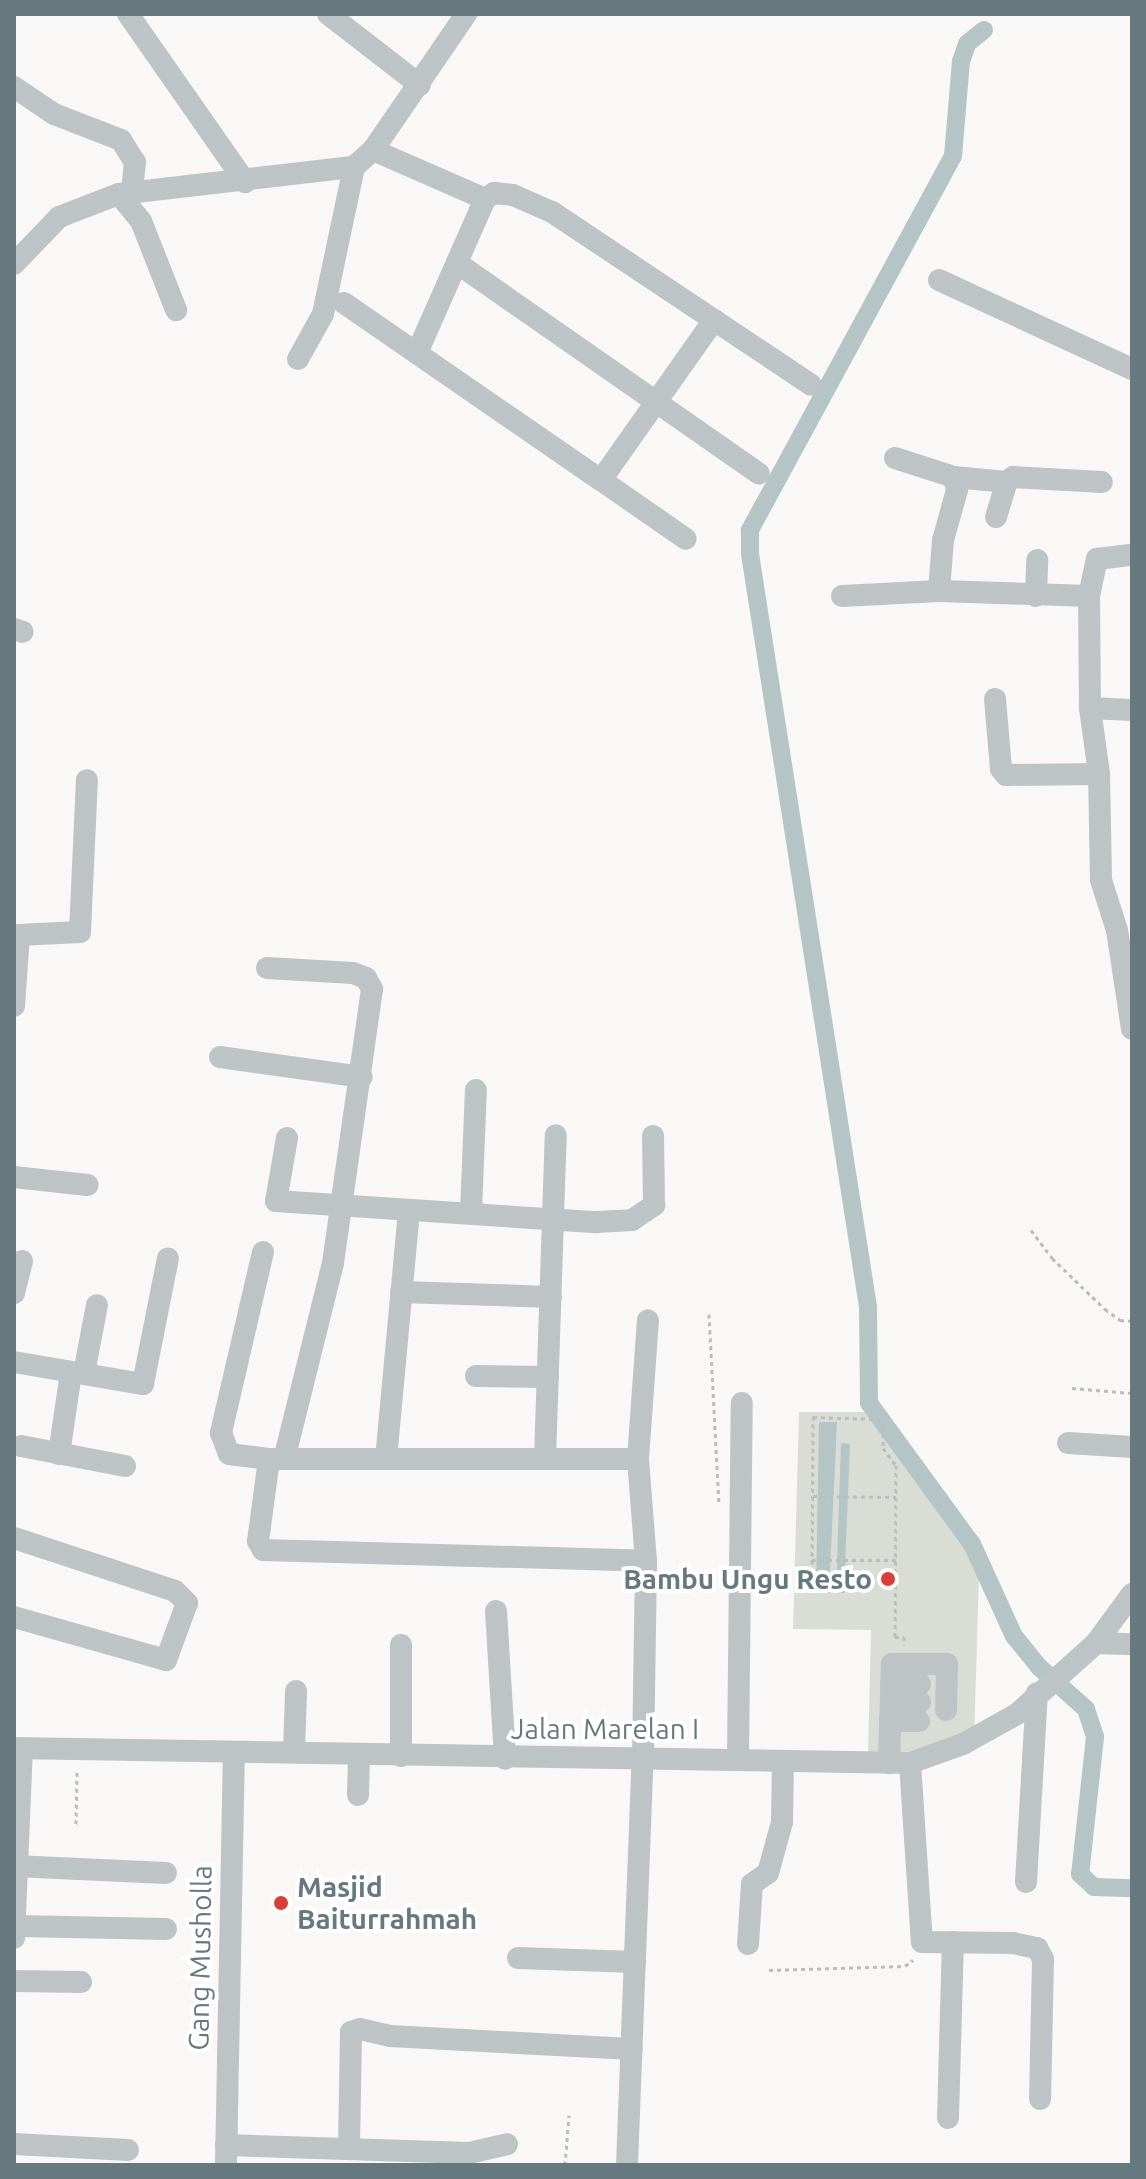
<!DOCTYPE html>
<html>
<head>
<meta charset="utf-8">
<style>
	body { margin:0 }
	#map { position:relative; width:1146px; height:2179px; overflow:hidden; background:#f9f8f6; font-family:Ubuntu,sans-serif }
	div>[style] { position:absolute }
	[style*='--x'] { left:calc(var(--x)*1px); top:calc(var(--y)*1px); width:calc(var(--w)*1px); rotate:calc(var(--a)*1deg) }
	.green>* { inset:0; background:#daddd6 }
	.water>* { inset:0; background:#b5c5c5 }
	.canal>* { height:18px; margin:-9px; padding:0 9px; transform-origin:9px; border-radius:9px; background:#b5c5c5 }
	.path>* { height:3px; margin-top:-1.5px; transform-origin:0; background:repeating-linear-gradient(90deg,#b9bdbf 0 4px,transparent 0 8px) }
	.minor>* { height:22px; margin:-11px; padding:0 11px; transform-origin:11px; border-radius:11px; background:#bec4c6 }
	.dots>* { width:22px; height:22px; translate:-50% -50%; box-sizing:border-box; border:4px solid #fff; border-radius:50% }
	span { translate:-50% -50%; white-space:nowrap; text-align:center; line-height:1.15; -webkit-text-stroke:8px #fff; paint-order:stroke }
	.poi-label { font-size:28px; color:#66797f; font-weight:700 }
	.right { translate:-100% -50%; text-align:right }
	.left { translate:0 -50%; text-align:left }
	.street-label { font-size:28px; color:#66797f }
	.frame { position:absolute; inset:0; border:16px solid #66797f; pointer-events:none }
</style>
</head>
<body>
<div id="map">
	<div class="green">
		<i style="clip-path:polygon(799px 1412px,874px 1412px,972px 1544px,979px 1575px,974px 1741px,936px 1751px,868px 1753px,871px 1630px,793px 1629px)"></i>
	</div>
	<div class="water">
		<i style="clip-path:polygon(819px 1422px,837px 1422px,829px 1593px,816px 1589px)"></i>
		<i style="clip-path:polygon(841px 1443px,850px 1444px,844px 1593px,836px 1593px)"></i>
	</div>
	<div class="canal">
		<i style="--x:984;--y:30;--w:22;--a:141"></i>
		<i style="--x:967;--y:44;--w:18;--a:109"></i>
		<i style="--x:961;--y:61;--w:95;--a:94.8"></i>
		<i style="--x:953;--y:156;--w:426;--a:118.5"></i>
		<i style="--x:750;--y:530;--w:24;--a:90"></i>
		<i style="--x:750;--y:554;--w:762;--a:81.09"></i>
		<i style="--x:868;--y:1307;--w:96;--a:89.4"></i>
		<i style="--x:869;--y:1403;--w:175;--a:53.9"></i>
		<i style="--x:972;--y:1544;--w:101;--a:65.5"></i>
		<i style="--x:1014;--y:1636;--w:40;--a:51"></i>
		<i style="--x:1039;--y:1667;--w:63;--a:41.8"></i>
		<i style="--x:1086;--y:1709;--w:29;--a:72"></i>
		<i style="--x:1095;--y:1737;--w:138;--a:96.2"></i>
		<i style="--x:1080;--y:1874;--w:19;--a:43"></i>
		<i style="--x:1094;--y:1887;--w:38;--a:2"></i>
	</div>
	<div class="path">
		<i style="--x:1031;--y:1230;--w:35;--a:53"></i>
		<i style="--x:1052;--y:1258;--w:74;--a:43.9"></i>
		<i style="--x:1105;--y:1309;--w:19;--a:36"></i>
		<i style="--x:1120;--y:1320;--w:12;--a:5"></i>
		<i style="--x:709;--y:1314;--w:189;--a:87"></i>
		<i style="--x:1072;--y:1388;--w:60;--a:4.8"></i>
		<i style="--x:813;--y:1496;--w:83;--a:0.7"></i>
		<i style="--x:812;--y:1560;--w:84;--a:0"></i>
		<i style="--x:812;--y:1572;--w:155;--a:-89.6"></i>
		<i style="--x:813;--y:1417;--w:64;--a:1.8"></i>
		<i style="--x:877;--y:1419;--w:9;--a:49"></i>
		<i style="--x:883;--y:1426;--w:22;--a:90"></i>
		<i style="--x:883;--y:1448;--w:21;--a:53"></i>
		<i style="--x:896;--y:1465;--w:172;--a:90.3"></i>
		<i style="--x:895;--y:1637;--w:9;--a:0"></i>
		<i style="--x:904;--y:1637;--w:8;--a:90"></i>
		<i style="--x:76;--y:1824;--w:54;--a:-88.9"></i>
		<i style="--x:769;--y:1970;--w:136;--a:-1.7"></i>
		<i style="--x:905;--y:1966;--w:10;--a:-37"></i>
		<i style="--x:565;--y:2165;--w:50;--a:-85.4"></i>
	</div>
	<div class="minor">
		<i style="--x:128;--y:14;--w:205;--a:55.1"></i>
		<i style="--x:328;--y:14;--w:116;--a:37.7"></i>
		<i style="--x:14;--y:87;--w:48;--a:34"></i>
		<i style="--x:54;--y:114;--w:72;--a:21.2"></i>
		<i style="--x:121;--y:140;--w:26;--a:58"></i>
		<i style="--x:135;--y:162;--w:29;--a:96"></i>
		<i style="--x:373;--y:150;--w:122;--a:23.6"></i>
		<i style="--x:485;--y:199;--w:11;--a:-34"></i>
		<i style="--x:494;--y:193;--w:19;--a:6"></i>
		<i style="--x:513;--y:195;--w:43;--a:23.6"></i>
		<i style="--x:552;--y:212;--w:311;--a:33.7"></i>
		<i style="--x:119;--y:194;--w:35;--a:51"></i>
		<i style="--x:141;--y:221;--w:96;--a:68.5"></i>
		<i style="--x:457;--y:263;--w:368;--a:34.9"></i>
		<i style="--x:14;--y:264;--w:65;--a:-46.2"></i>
		<i style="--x:59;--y:217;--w:64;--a:-21"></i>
		<i style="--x:119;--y:194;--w:237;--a:-6.6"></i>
		<i style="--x:354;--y:167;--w:25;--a:-42"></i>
		<i style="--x:373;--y:150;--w:165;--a:-55.6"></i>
		<i style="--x:939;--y:280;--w:213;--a:24.8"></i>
		<i style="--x:344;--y:303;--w:312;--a:34.6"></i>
		<i style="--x:601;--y:480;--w:196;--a:-54.8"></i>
		<i style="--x:417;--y:353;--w:168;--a:-66.2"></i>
		<i style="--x:298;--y:359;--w:51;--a:-60.9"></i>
		<i style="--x:323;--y:314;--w:150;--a:-78.1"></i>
		<i style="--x:895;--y:458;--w:62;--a:17.9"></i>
		<i style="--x:954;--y:477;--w:13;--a:77"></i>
		<i style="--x:957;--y:490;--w:52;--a:105.6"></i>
		<i style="--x:943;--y:540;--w:51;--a:94.5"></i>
		<i style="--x:954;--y:477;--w:53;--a:5.4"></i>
		<i style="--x:601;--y:480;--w:103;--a:34.8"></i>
		<i style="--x:996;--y:517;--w:37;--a:-73"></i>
		<i style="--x:1007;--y:482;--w:8;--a:-40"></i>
		<i style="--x:1013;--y:477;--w:89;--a:3.2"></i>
		<i style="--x:842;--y:596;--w:97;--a:-3"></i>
		<i style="--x:939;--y:591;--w:150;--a:1.9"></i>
		<i style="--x:1089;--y:596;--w:112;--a:89.5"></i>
		<i style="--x:1090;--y:708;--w:42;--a:2.7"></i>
		<i style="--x:1036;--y:596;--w:36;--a:-88"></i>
		<i style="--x:1089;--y:596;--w:38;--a:-78"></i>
		<i style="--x:1097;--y:559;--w:35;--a:-7"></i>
		<i style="--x:14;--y:629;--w:9;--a:18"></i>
		<i style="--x:995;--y:699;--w:70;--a:85.1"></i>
		<i style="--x:1001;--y:769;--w:8;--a:50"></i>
		<i style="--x:1006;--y:775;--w:93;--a:-0.6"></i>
		<i style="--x:1090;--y:708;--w:67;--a:82.2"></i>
		<i style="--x:1099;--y:774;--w:106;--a:88.9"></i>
		<i style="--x:1101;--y:880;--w:52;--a:72.3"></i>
		<i style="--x:1117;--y:930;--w:100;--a:81.4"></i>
		<i style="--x:267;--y:968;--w:86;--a:3.3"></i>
		<i style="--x:353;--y:973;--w:14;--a:21"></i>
		<i style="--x:366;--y:978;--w:13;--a:61"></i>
		<i style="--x:372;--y:989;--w:277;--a:98.1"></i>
		<i style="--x:333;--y:1263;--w:202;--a:104"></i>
		<i style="--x:14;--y:1006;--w:71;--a:-86"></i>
		<i style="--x:19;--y:935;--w:61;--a:-2.8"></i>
		<i style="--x:80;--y:932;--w:152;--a:-87.4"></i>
		<i style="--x:220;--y:1057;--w:143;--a:8"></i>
		<i style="--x:287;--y:1138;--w:64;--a:99.9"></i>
		<i style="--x:276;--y:1201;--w:321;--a:3.8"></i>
		<i style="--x:596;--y:1222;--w:36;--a:-3"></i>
		<i style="--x:632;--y:1220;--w:27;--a:-34"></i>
		<i style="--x:654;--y:1205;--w:69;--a:-90.8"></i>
		<i style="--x:14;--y:1177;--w:74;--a:6.2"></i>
		<i style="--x:471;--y:1212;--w:122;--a:-87.7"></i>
		<i style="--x:263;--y:1252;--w:186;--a:103.1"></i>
		<i style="--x:221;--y:1433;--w:22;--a:69"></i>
		<i style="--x:229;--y:1454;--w:40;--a:7.1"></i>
		<i style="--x:269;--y:1459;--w:369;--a:0"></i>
		<i style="--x:401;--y:1292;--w:150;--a:1.9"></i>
		<i style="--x:14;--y:1293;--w:33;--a:-76"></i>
		<i style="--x:14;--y:1362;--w:131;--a:9.7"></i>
		<i style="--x:143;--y:1384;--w:128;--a:-78.8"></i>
		<i style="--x:84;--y:1373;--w:69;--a:-79.2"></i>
		<i style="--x:476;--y:1376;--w:72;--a:0.8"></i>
		<i style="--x:1068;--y:1443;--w:64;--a:3.6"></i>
		<i style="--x:21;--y:1446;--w:106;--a:10.9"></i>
		<i style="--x:59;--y:1454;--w:82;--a:-81.6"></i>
		<i style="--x:269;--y:1459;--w:83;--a:97.6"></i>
		<i style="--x:258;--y:1541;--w:10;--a:61"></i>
		<i style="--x:263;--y:1550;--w:383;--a:1.6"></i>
		<i style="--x:386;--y:1459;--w:250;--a:-84.7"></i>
		<i style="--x:545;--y:1459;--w:324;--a:-88.1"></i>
		<i style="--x:14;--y:1538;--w:169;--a:18.2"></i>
		<i style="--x:175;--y:1591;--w:17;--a:45"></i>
		<i style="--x:187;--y:1603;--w:61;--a:110.2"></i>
		<i style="--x:166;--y:1660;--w:158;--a:-164.2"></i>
		<i style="--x:496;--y:1611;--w:148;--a:86.5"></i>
		<i style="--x:1096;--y:1643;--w:36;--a:2"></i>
		<i style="--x:401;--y:1645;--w:111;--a:90"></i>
		<i style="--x:891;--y:1684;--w:29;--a:0"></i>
		<i style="--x:891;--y:1702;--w:29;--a:0"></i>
		<i style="--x:890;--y:1721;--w:29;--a:0"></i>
		<i style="--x:14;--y:1748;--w:896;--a:0.96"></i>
		<i style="--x:910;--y:1763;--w:56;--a:-19.7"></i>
		<i style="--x:963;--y:1744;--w:62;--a:-29.1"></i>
		<i style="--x:1017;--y:1714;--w:106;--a:-41.9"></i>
		<i style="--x:1096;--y:1643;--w:61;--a:-53.7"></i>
		<i style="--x:294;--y:1752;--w:61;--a:-88.1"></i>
		<i style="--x:738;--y:1759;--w:356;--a:-89.4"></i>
		<i style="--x:889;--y:1763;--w:99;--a:-88.3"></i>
		<i style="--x:892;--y:1664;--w:55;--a:0"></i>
		<i style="--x:947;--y:1664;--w:46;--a:91.2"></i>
		<i style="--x:910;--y:1763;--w:179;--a:86.2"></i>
		<i style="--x:922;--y:1942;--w:91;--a:0.6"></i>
		<i style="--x:1013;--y:1943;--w:25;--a:12"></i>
		<i style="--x:1037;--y:1948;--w:13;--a:61"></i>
		<i style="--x:1043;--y:1959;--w:140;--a:91.2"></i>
		<i style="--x:358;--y:1795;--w:40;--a:-88.6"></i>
		<i style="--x:14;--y:1866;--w:152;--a:2.6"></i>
		<i style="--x:1026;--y:1882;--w:189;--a:-86.7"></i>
		<i style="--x:17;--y:1926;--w:149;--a:1.2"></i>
		<i style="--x:14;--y:1938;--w:189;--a:-87.6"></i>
		<i style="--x:748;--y:1944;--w:60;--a:-86.2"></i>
		<i style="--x:752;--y:1884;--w:19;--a:-35"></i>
		<i style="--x:768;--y:1873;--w:53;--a:-74.6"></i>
		<i style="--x:782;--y:1822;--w:61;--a:-89.1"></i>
		<i style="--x:518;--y:1958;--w:117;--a:2"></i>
		<i style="--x:14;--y:1981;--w:67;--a:0.9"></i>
		<i style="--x:948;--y:2118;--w:176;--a:-88.4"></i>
		<i style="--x:14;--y:2144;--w:114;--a:3"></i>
		<i style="--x:226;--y:2145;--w:243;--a:1.9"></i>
		<i style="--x:469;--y:2153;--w:39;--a:-13"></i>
		<i style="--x:349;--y:2148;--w:116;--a:-89"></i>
		<i style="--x:351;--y:2032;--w:9;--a:-18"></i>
		<i style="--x:360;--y:2029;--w:31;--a:13"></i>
		<i style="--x:390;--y:2036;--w:242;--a:3.1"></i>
		<i style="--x:226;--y:2165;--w:413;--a:-88.9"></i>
		<i style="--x:627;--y:2165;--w:410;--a:-87.8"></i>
		<i style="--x:643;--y:1755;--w:194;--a:-89.1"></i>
		<i style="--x:646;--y:1561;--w:102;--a:-94.5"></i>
		<i style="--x:638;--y:1459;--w:139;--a:-85.9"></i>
	</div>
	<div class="dots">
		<i style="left:888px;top:1579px;background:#d73f38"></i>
		<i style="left:281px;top:1903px;background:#d73f38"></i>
	</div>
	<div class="poi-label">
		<span class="right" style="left:872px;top:1579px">Bambu Ungu Resto</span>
		<span class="left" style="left:297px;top:1903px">Masjid<br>Baiturrahmah</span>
	</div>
	<div class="street-label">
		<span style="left:605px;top:1729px">Jalan Marelan I</span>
		<span style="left:200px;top:1958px;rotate:-89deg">Gang Musholla</span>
	</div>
	<div class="frame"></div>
</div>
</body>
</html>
